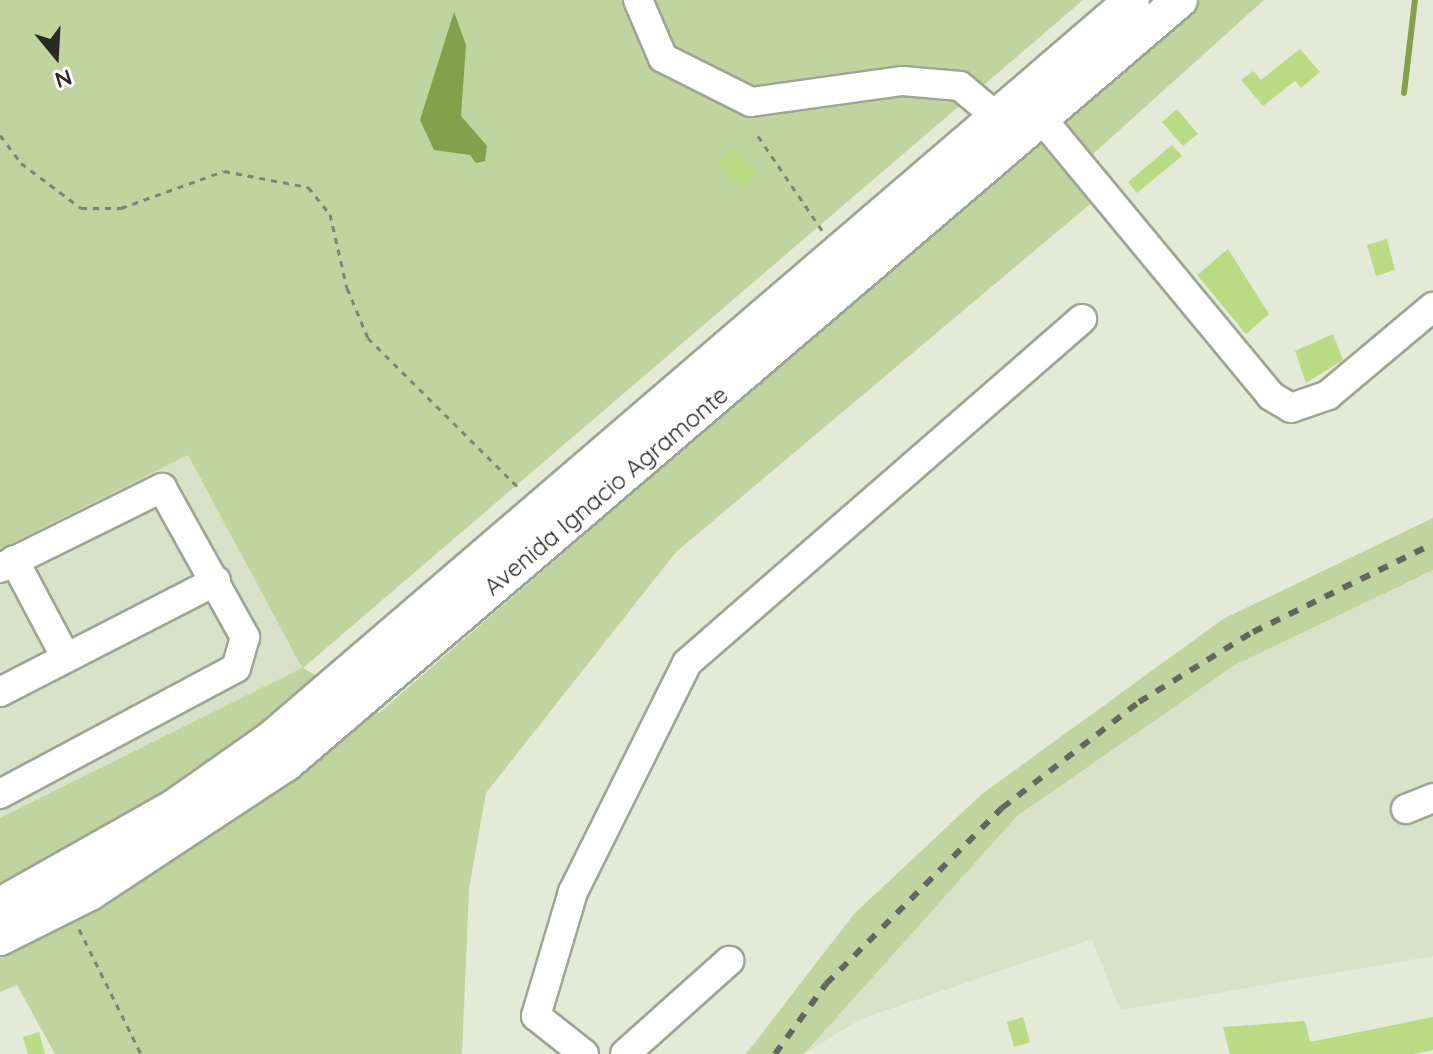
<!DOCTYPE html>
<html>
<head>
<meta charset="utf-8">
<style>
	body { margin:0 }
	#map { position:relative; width:1433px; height:1054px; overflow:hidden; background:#e3ebd8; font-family:Quicksand,sans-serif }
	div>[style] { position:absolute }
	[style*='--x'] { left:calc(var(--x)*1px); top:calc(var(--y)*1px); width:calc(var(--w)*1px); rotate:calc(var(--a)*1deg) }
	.built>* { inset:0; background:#d8e2c8 }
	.green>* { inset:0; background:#bfd49f }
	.water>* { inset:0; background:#83a14b }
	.stream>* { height:6px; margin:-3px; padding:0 3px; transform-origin:3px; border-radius:3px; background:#83a14b }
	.building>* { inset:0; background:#bada83 }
	.path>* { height:3px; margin-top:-1.5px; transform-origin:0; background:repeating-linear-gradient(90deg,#7f8477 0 6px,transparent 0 12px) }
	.roads { filter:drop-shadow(2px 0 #9ea594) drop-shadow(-2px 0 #9ea594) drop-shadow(0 2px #9ea594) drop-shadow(0 -2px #9ea594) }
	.minor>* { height:28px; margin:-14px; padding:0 14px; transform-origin:14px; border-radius:14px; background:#fff }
	.major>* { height:34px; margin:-17px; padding:0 17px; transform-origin:17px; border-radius:17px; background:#fff }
	.rail>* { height:6px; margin-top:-3px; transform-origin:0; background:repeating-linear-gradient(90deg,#63675d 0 10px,transparent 0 20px) }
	span { translate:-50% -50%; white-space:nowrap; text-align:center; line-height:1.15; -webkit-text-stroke:6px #fff; paint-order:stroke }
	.street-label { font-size:24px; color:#282b24 }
	.north { position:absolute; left:16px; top:16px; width:80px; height:80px; -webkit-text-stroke:6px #fff; paint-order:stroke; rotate:162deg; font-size:22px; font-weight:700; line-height:32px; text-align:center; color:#282b24 }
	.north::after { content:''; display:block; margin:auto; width:28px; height:36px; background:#282b24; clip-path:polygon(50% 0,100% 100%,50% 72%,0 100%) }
</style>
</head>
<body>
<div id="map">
	<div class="built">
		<i style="clip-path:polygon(188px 454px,302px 669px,0 818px,0 549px)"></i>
		<i style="clip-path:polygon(1433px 570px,1433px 956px,1120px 1010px,1092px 939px,861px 1019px,804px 1054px,1017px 816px,1235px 665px)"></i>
	</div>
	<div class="green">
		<i style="clip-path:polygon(0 0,1083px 0,303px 668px,379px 713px,1201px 0,1264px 0,1074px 171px,1096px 199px,676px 552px,486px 793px,469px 889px,462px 1054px,55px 1054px,17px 985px,0 992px,0 818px,302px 668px,188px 455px,0 549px)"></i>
		<i style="clip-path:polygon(1433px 518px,1433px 570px,1235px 665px,1017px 816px,804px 1054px,746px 1054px,854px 914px,982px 794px,1223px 619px)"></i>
	</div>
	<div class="water">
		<i style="clip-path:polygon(454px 12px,466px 45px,461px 116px,487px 146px,485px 161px,476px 163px,470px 155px,434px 150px,420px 120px)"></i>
	</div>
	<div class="stream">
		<i style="--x:1404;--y:93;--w:94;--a:-83.3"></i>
	</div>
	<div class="building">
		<i style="clip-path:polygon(1300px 49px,1320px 72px,1301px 88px,1295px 81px,1263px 106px,1241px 80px,1253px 71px,1261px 80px)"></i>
		<i style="clip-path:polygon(1177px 109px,1198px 134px,1183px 146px,1162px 122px)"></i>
		<i style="clip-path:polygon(1172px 145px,1182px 156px,1137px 193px,1128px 182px)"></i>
		<i style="clip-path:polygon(734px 147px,758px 172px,742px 188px,718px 163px)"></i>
		<i style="clip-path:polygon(1387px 239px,1395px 270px,1376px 276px,1367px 245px)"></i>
		<i style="clip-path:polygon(1228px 249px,1269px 314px,1246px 334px,1197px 275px)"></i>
		<i style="clip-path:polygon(1333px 334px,1343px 360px,1306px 383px,1295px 351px)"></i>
		<i style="clip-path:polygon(1023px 1017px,1030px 1042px,1014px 1047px,1007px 1022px)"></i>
		<i style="clip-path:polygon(1433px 1017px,1433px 1050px,1414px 1054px,1230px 1054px,1223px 1027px,1305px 1021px,1310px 1042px)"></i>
		<i style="clip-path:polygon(39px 1032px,45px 1054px,28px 1054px,23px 1037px)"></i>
	</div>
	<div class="path">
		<i style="--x:0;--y:135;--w:35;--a:53"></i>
		<i style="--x:21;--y:163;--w:75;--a:36.9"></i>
		<i style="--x:81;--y:208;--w:40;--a:0"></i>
		<i style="--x:121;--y:208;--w:109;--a:-19.8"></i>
		<i style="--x:224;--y:171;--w:86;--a:10.8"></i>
		<i style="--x:308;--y:187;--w:35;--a:51"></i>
		<i style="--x:330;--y:214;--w:76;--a:77.1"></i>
		<i style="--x:347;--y:288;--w:54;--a:67.2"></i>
		<i style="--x:368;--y:338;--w:214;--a:44.8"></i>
		<i style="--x:758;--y:136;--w:114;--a:55.8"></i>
		<i style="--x:79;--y:929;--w:140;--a:63.6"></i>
	</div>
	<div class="roads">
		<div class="minor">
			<i style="--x:638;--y:0;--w:63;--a:66.7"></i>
			<i style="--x:663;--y:58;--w:98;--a:26.6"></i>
			<i style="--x:751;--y:102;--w:153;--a:-7.9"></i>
			<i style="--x:903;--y:81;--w:57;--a:5"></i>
			<i style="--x:960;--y:86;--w:67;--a:40.1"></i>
			<i style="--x:1042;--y:119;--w:359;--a:50.4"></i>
			<i style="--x:1271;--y:396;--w:23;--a:31"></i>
			<i style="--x:1291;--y:408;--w:39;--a:-19"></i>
			<i style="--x:1328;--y:395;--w:137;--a:-40"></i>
			<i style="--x:14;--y:560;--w:111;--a:62"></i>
			<i style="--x:0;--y:568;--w:181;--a:-26.3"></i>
			<i style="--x:162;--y:488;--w:171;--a:60.9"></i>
			<i style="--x:245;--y:637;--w:32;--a:106"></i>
			<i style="--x:236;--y:668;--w:268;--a:151.9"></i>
			<i style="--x:0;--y:692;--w:243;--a:-27.2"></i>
			<i style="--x:1406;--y:809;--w:29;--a:-22"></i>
			<i style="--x:584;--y:1054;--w:61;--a:-141.6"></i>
			<i style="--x:536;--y:1016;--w:129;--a:-73.4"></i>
			<i style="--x:573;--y:892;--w:256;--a:-63.5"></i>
			<i style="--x:687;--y:663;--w:524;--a:-41.05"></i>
			<i style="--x:625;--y:1054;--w:140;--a:-41.8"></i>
		</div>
		<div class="major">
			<i style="--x:0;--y:905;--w:200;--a:-29.4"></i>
			<i style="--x:174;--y:807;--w:120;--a:-35.1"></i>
			<i style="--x:272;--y:738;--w:1133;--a:-40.63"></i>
			<i style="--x:0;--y:938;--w:101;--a:-26.6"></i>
			<i style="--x:90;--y:893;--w:235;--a:-33.4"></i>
			<i style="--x:286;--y:764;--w:1176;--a:-40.52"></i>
		</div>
	</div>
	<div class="rail">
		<i style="--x:775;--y:1054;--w:87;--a:-53.9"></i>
		<i style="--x:826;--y:984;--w:249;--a:-45"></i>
		<i style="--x:1002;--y:808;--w:173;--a:-37.7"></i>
		<i style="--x:1139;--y:702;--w:134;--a:-31.6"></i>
		<i style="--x:1253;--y:632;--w:200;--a:-26.1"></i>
	</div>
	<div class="street-label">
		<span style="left:606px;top:491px;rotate:-40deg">Avenida Ignacio Agramonte</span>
	</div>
	<div class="north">N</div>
</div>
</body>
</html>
